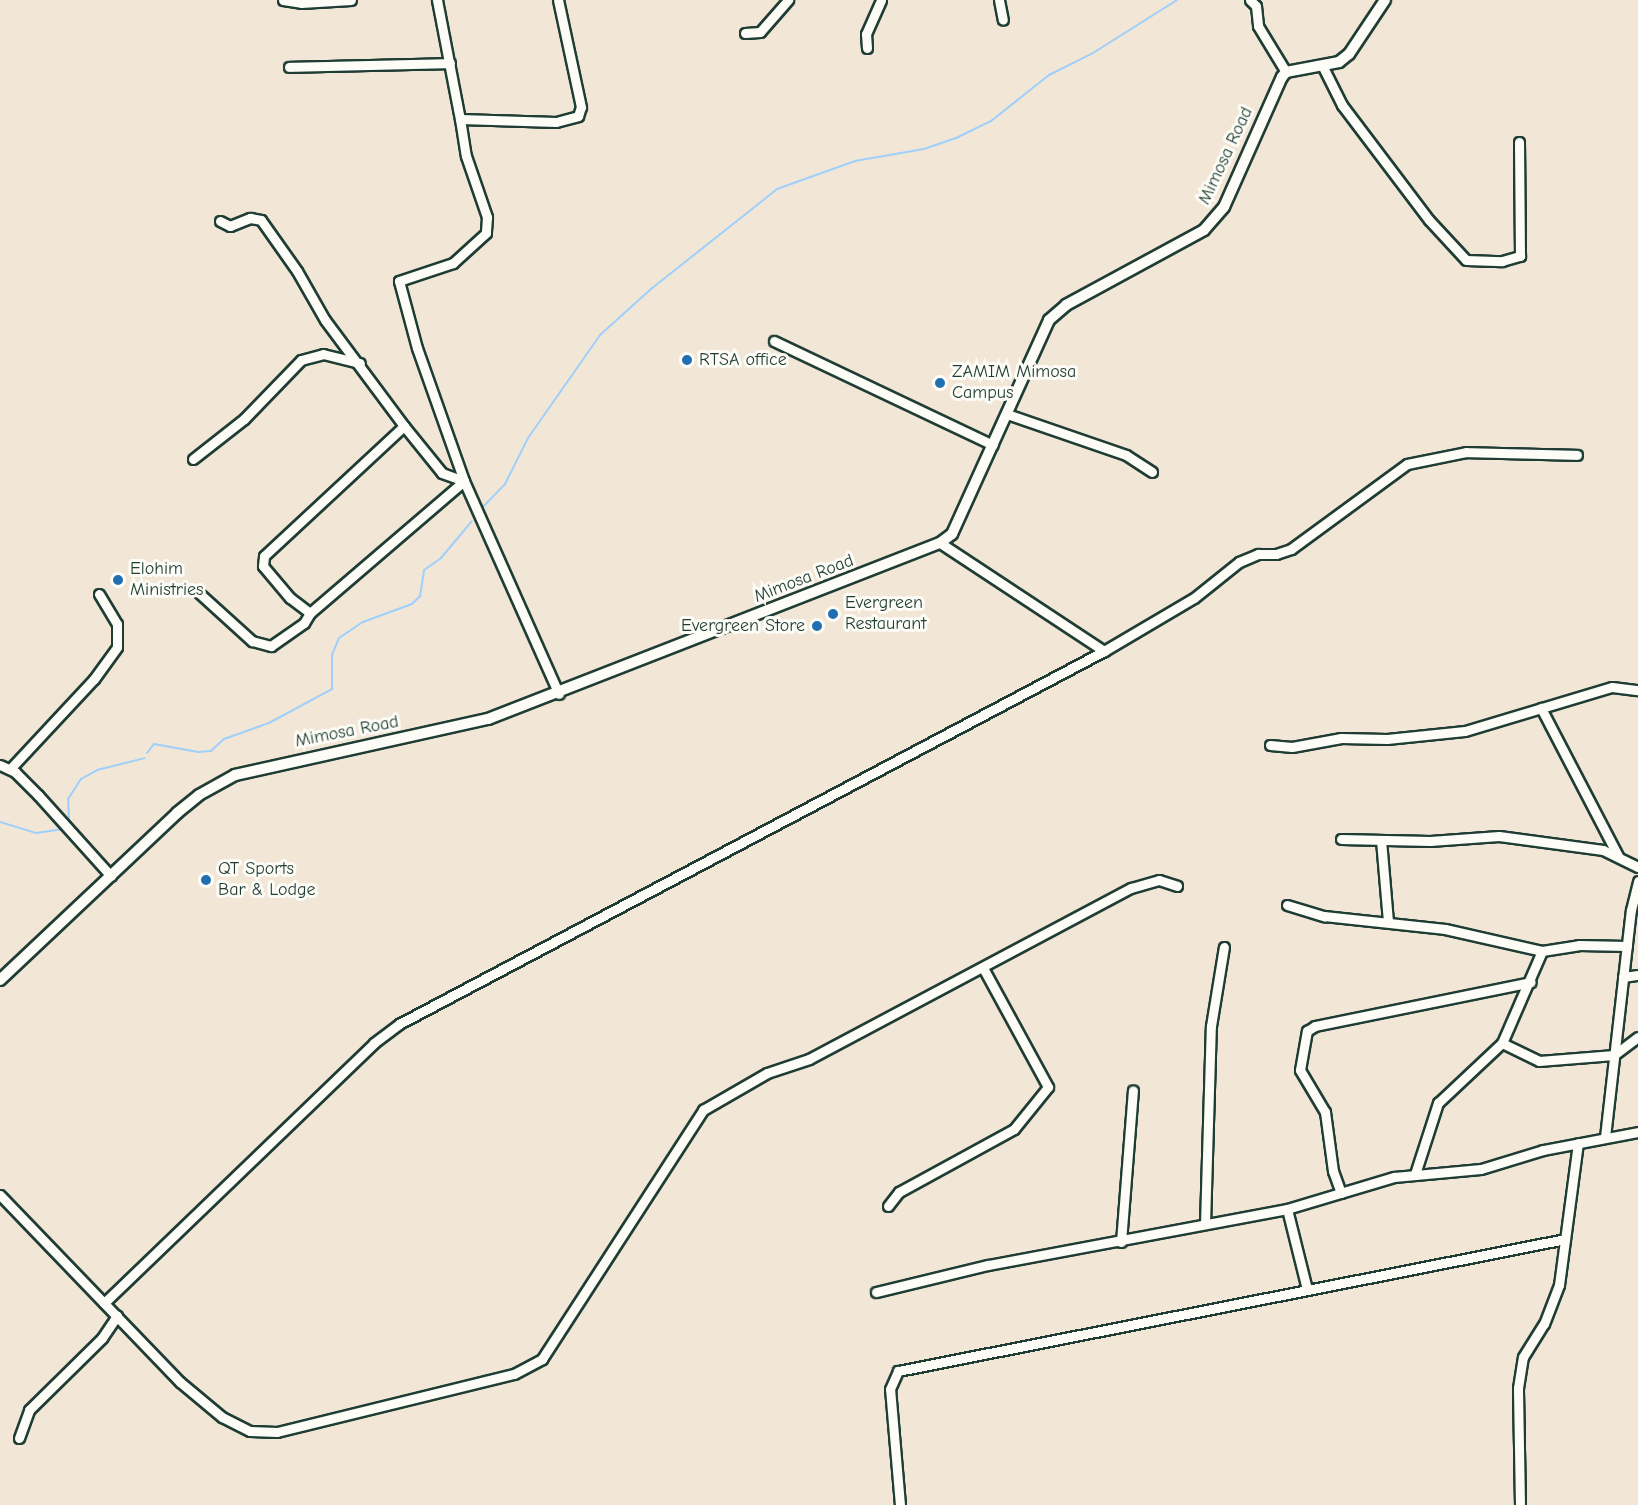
<!DOCTYPE html>
<html>
<head>
<meta charset="utf-8">
<style>
	body { margin:0 }
	#map { position:relative; width:1638px; height:1505px; overflow:hidden; background:#f2e7d7; font-family:"Comic Neue",sans-serif }
	div>[style] { position:absolute }
	[style*='--x'] { left:calc(var(--x)*1px); top:calc(var(--y)*1px); width:calc(var(--w)*1px); rotate:calc(var(--a)*1deg) }
	.stream>* { height:2px; margin:-1px; padding:0 1px; transform-origin:1px; border-radius:1px; background:#9fcffb }
	.roads { filter:drop-shadow(2px 0 #1f3d34) drop-shadow(-2px 0 #1f3d34) drop-shadow(0 2px #1f3d34) drop-shadow(0 -2px #1f3d34) }
	.minor>* { height:9px; margin:-4.5px; padding:0 4.5px; transform-origin:4.5px; border-radius:4.5px; background:#fdfcf7 }
	.tertiary>* { height:10px; margin:-5px; padding:0 5px; transform-origin:5px; border-radius:5px; background:#fdfcf7 }
	.dots>* { width:16px; height:16px; translate:-50% -50%; box-sizing:border-box; border:3px solid #fdfcf7; border-radius:50% }
	span { translate:-50% -50%; white-space:nowrap; text-align:center; line-height:1.15; -webkit-text-stroke:6px #fdfcf7; paint-order:stroke }
	.street-label { font-size:18px; color:#1f3d34 }
	.poi-label { font-size:18px; color:#1f3d34 }
	.left { translate:0 -50%; text-align:left }
	.right { translate:-100% -50%; text-align:right }
</style>
</head>
<body>
<div id="map">
	<div class="stream">
		<i style="--x:480;--y:510;--w:36;--a:-46"></i>
		<i style="--x:505;--y:484;--w:51;--a:-63.4"></i>
		<i style="--x:528;--y:438;--w:126;--a:-55"></i>
		<i style="--x:600;--y:335;--w:69;--a:-42"></i>
		<i style="--x:651;--y:289;--w:161;--a:-38.4"></i>
		<i style="--x:777;--y:189;--w:83;--a:-19.7"></i>
		<i style="--x:855;--y:161;--w:70;--a:-9.9"></i>
		<i style="--x:924;--y:149;--w:36;--a:-19"></i>
		<i style="--x:958;--y:137;--w:37;--a:-26"></i>
		<i style="--x:991;--y:121;--w:74;--a:-38.4"></i>
		<i style="--x:1049;--y:75;--w:49;--a:-26.6"></i>
		<i style="--x:1093;--y:53;--w:99;--a:-32.2"></i>
		<i style="--x:147;--y:753;--w:11;--a:-52"></i>
		<i style="--x:154;--y:744;--w:45;--a:10.3"></i>
		<i style="--x:198;--y:752;--w:13;--a:-4"></i>
		<i style="--x:211;--y:751;--w:18;--a:-43"></i>
		<i style="--x:224;--y:739;--w:48;--a:-19.6"></i>
		<i style="--x:269;--y:723;--w:72;--a:-28.4"></i>
		<i style="--x:332;--y:689;--w:34;--a:-90"></i>
		<i style="--x:332;--y:655;--w:18;--a:-68"></i>
		<i style="--x:339;--y:638;--w:29;--a:-34"></i>
		<i style="--x:363;--y:622;--w:52;--a:-20.2"></i>
		<i style="--x:412;--y:604;--w:11;--a:-45"></i>
		<i style="--x:420;--y:596;--w:26;--a:-81"></i>
		<i style="--x:424;--y:570;--w:21;--a:-35"></i>
		<i style="--x:441;--y:558;--w:48;--a:-50"></i>
		<i style="--x:0;--y:822;--w:38;--a:17"></i>
		<i style="--x:36;--y:833;--w:28;--a:-8"></i>
		<i style="--x:69;--y:823;--w:24;--a:-92"></i>
		<i style="--x:68;--y:799;--w:24;--a:-57"></i>
		<i style="--x:81;--y:779;--w:18;--a:-29"></i>
		<i style="--x:97;--y:770;--w:49;--a:-14"></i>
	</div>
	<div class="roads">
		<div class="minor">
			<i style="--x:283;--y:0;--w:18;--a:9"></i>
			<i style="--x:301;--y:3;--w:50;--a:-3.4"></i>
			<i style="--x:437;--y:0;--w:121;--a:79.1"></i>
			<i style="--x:460;--y:119;--w:96;--a:1.8"></i>
			<i style="--x:556;--y:122;--w:23;--a:-15"></i>
			<i style="--x:578;--y:116;--w:9;--a:-72"></i>
			<i style="--x:581;--y:107;--w:109;--a:-102.1"></i>
			<i style="--x:999;--y:0;--w:20;--a:79"></i>
			<i style="--x:1250;--y:0;--w:8;--a:45"></i>
			<i style="--x:1256;--y:6;--w:20;--a:84"></i>
			<i style="--x:1258;--y:26;--w:54;--a:58.7"></i>
			<i style="--x:745;--y:33;--w:15;--a:-4"></i>
			<i style="--x:760;--y:32;--w:43;--a:-48.8"></i>
			<i style="--x:867;--y:48;--w:14;--a:-94"></i>
			<i style="--x:866;--y:34;--w:37;--a:-66"></i>
			<i style="--x:1322;--y:65;--w:45;--a:63.4"></i>
			<i style="--x:1342;--y:105;--w:144;--a:52.9"></i>
			<i style="--x:1429;--y:220;--w:54;--a:47.2"></i>
			<i style="--x:1466;--y:260;--w:36;--a:2"></i>
			<i style="--x:1502;--y:261;--w:19;--a:-16"></i>
			<i style="--x:1520;--y:256;--w:114;--a:-90.5"></i>
			<i style="--x:289;--y:67;--w:161;--a:-1.4"></i>
			<i style="--x:460;--y:119;--w:37;--a:81"></i>
			<i style="--x:466;--y:156;--w:65;--a:71"></i>
			<i style="--x:487;--y:217;--w:16;--a:94"></i>
			<i style="--x:486;--y:233;--w:45;--a:137.7"></i>
			<i style="--x:453;--y:263;--w:57;--a:161.6"></i>
			<i style="--x:399;--y:281;--w:69;--a:75"></i>
			<i style="--x:417;--y:348;--w:141;--a:70.5"></i>
			<i style="--x:464;--y:481;--w:233;--a:66"></i>
			<i style="--x:220;--y:221;--w:11;--a:27"></i>
			<i style="--x:230;--y:226;--w:22;--a:-22"></i>
			<i style="--x:250;--y:218;--w:11;--a:10"></i>
			<i style="--x:261;--y:220;--w:62;--a:54.8"></i>
			<i style="--x:297;--y:271;--w:56;--a:60.3"></i>
			<i style="--x:325;--y:320;--w:132;--a:53.3"></i>
			<i style="--x:404;--y:426;--w:60;--a:51"></i>
			<i style="--x:442;--y:473;--w:23;--a:20"></i>
			<i style="--x:774;--y:341;--w:242;--a:25.4"></i>
			<i style="--x:1007;--y:414;--w:126;--a:19"></i>
			<i style="--x:1126;--y:455;--w:31;--a:33"></i>
			<i style="--x:193;--y:459;--w:65;--a:-38.1"></i>
			<i style="--x:244;--y:419;--w:82;--a:-46"></i>
			<i style="--x:301;--y:360;--w:23;--a:-15"></i>
			<i style="--x:323;--y:354;--w:38;--a:14"></i>
			<i style="--x:199;--y:593;--w:72;--a:42.2"></i>
			<i style="--x:252;--y:641;--w:20;--a:15"></i>
			<i style="--x:271;--y:646;--w:40;--a:-34.9"></i>
			<i style="--x:304;--y:623;--w:12;--a:-59"></i>
			<i style="--x:310;--y:613;--w:203;--a:-40.6"></i>
			<i style="--x:310;--y:613;--w:25;--a:-143"></i>
			<i style="--x:290;--y:598;--w:42;--a:-130.2"></i>
			<i style="--x:263;--y:566;--w:10;--a:-84"></i>
			<i style="--x:264;--y:556;--w:191;--a:-42.9"></i>
			<i style="--x:1104;--y:651;--w:104;--a:-30.5"></i>
			<i style="--x:1194;--y:598;--w:58;--a:-38.7"></i>
			<i style="--x:1239;--y:562;--w:21;--a:-23"></i>
			<i style="--x:1258;--y:554;--w:18;--a:0"></i>
			<i style="--x:1276;--y:554;--w:16;--a:-18"></i>
			<i style="--x:1291;--y:549;--w:144;--a:-36.2"></i>
			<i style="--x:1407;--y:464;--w:60;--a:-11.5"></i>
			<i style="--x:1466;--y:452;--w:111;--a:1.5"></i>
			<i style="--x:1541;--y:708;--w:167;--a:62.5"></i>
			<i style="--x:1270;--y:745;--w:22;--a:5"></i>
			<i style="--x:1292;--y:747;--w:50;--a:-10.4"></i>
			<i style="--x:1341;--y:738;--w:46;--a:1.2"></i>
			<i style="--x:1387;--y:739;--w:78;--a:-5.9"></i>
			<i style="--x:1465;--y:731;--w:153;--a:-16.7"></i>
			<i style="--x:1612;--y:687;--w:26;--a:7"></i>
			<i style="--x:0;--y:765;--w:17;--a:25"></i>
			<i style="--x:15;--y:772;--w:33;--a:45"></i>
			<i style="--x:38;--y:795;--w:109;--a:48"></i>
			<i style="--x:10;--y:769;--w:123;--a:-47"></i>
			<i style="--x:94;--y:679;--w:39;--a:-54"></i>
			<i style="--x:117;--y:647;--w:23;--a:-90"></i>
			<i style="--x:117;--y:624;--w:35;--a:-121"></i>
			<i style="--x:1341;--y:839;--w:89;--a:1.3"></i>
			<i style="--x:1430;--y:841;--w:69;--a:-4.1"></i>
			<i style="--x:1499;--y:836;--w:105;--a:7.7"></i>
			<i style="--x:1603;--y:850;--w:39;--a:26"></i>
			<i style="--x:1381;--y:840;--w:82;--a:85.1"></i>
			<i style="--x:1287;--y:905;--w:39;--a:17"></i>
			<i style="--x:1324;--y:916;--w:122;--a:6.1"></i>
			<i style="--x:1445;--y:929;--w:99;--a:12.8"></i>
			<i style="--x:1542;--y:951;--w:37;--a:-9"></i>
			<i style="--x:1579;--y:945;--w:48;--a:1.2"></i>
			<i style="--x:1623;--y:977;--w:15;--a:-8"></i>
			<i style="--x:1502;--y:1043;--w:41;--a:25.9"></i>
			<i style="--x:1539;--y:1061;--w:75;--a:-4.6"></i>
			<i style="--x:1614;--y:1055;--w:30;--a:-37"></i>
			<i style="--x:1605;--y:1137;--w:228;--a:-83.5"></i>
			<i style="--x:1631;--y:910;--w:30;--a:-76"></i>
			<i style="--x:1415;--y:1174;--w:75;--a:-72.1"></i>
			<i style="--x:1438;--y:1103;--w:88;--a:-43.2"></i>
			<i style="--x:1502;--y:1043;--w:100;--a:-66.5"></i>
			<i style="--x:1341;--y:1193;--w:23;--a:-110"></i>
			<i style="--x:1333;--y:1171;--w:60;--a:-97.7"></i>
			<i style="--x:1325;--y:1112;--w:49;--a:-120.8"></i>
			<i style="--x:1300;--y:1070;--w:40;--a:-80"></i>
			<i style="--x:1307;--y:1031;--w:9;--a:-32"></i>
			<i style="--x:1315;--y:1026;--w:220;--a:-11.5"></i>
			<i style="--x:0;--y:1195;--w:260;--a:46.1"></i>
			<i style="--x:180;--y:1382;--w:55;--a:39.8"></i>
			<i style="--x:222;--y:1417;--w:31;--a:27"></i>
			<i style="--x:250;--y:1431;--w:27;--a:2"></i>
			<i style="--x:277;--y:1432;--w:244;--a:-13.8"></i>
			<i style="--x:514;--y:1374;--w:32;--a:-28"></i>
			<i style="--x:542;--y:1359;--w:297;--a:-57.1"></i>
			<i style="--x:703;--y:1110;--w:74;--a:-30"></i>
			<i style="--x:767;--y:1073;--w:44;--a:-18.4"></i>
			<i style="--x:809;--y:1059;--w:365;--a:-28"></i>
			<i style="--x:1131;--y:888;--w:29;--a:-16"></i>
			<i style="--x:1159;--y:880;--w:19;--a:18"></i>
			<i style="--x:888;--y:1206;--w:18;--a:-52"></i>
			<i style="--x:899;--y:1192;--w:131;--a:-28.7"></i>
			<i style="--x:1014;--y:1129;--w:54;--a:-51"></i>
			<i style="--x:1048;--y:1087;--w:136;--a:-118.6"></i>
			<i style="--x:1287;--y:1209;--w:82;--a:76"></i>
			<i style="--x:1205;--y:1224;--w:198;--a:-88.3"></i>
			<i style="--x:1211;--y:1026;--w:80;--a:-80.7"></i>
			<i style="--x:1121;--y:1242;--w:152;--a:-85.5"></i>
			<i style="--x:876;--y:1292;--w:115;--a:-13.6"></i>
			<i style="--x:988;--y:1265;--w:304;--a:-10.6"></i>
			<i style="--x:1287;--y:1209;--w:112;--a:-16.7"></i>
			<i style="--x:1394;--y:1177;--w:87;--a:-5.3"></i>
			<i style="--x:1481;--y:1169;--w:65;--a:-17"></i>
			<i style="--x:1543;--y:1150;--w:97;--a:-10.7"></i>
			<i style="--x:104;--y:1303;--w:375;--a:-43.9"></i>
			<i style="--x:374;--y:1043;--w:31;--a:-37"></i>
			<i style="--x:399;--y:1024;--w:798;--a:-27.88"></i>
			<i style="--x:1104;--y:651;--w:196;--a:-146.6"></i>
			<i style="--x:19;--y:1438;--w:30;--a:-70"></i>
			<i style="--x:29;--y:1410;--w:103;--a:-44.6"></i>
			<i style="--x:102;--y:1338;--w:27;--a:-56"></i>
			<i style="--x:900;--y:1505;--w:116;--a:-94.9"></i>
			<i style="--x:890;--y:1389;--w:20;--a:-66"></i>
			<i style="--x:898;--y:1371;--w:680;--a:-11.19"></i>
			<i style="--x:1520;--y:1505;--w:117;--a:-91"></i>
			<i style="--x:1518;--y:1388;--w:31;--a:-81"></i>
			<i style="--x:1523;--y:1357;--w:39;--a:-58"></i>
			<i style="--x:1544;--y:1324;--w:42;--a:-69"></i>
			<i style="--x:1559;--y:1285;--w:143;--a:-82.4"></i>
		</div>
		<div class="tertiary">
			<i style="--x:0;--y:980;--w:243;--a:-43.3"></i>
			<i style="--x:177;--y:813;--w:28;--a:-39"></i>
			<i style="--x:199;--y:795;--w:41;--a:-29.1"></i>
			<i style="--x:235;--y:775;--w:259;--a:-12.5"></i>
			<i style="--x:488;--y:719;--w:485;--a:-21.3"></i>
			<i style="--x:940;--y:543;--w:15;--a:-37"></i>
			<i style="--x:952;--y:534;--w:235;--a:-65.6"></i>
			<i style="--x:1049;--y:320;--w:23;--a:-41"></i>
			<i style="--x:1066;--y:305;--w:157;--a:-28.5"></i>
			<i style="--x:1204;--y:230;--w:30;--a:-49"></i>
			<i style="--x:1224;--y:207;--w:142;--a:-66"></i>
			<i style="--x:1282;--y:77;--w:6;--a:-51"></i>
			<i style="--x:1286;--y:72;--w:54;--a:-10.7"></i>
			<i style="--x:1339;--y:62;--w:13;--a:-39"></i>
			<i style="--x:1349;--y:54;--w:65;--a:-56.3"></i>
		</div>
	</div>
	<div class="dots">
		<i style="left:687px;top:360px;background:#1f6fb2"></i>
		<i style="left:940px;top:383px;background:#1f6fb2"></i>
		<i style="left:118px;top:580px;background:#1f6fb2"></i>
		<i style="left:833px;top:614px;background:#1f6fb2"></i>
		<i style="left:817px;top:626px;background:#1f6fb2"></i>
		<i style="left:206px;top:880px;background:#1f6fb2"></i>
	</div>
	<div class="street-label">
		<span style="left:1226px;top:156px;rotate:-65deg">Mimosa Road</span>
		<span style="left:804px;top:579px;rotate:-21deg">Mimosa Road</span>
		<span style="left:347px;top:732px;rotate:-11deg">Mimosa Road</span>
	</div>
	<div class="poi-label">
		<span class="left" style="left:699px;top:360px">RTSA office</span>
		<span class="left" style="left:952px;top:383px">ZAMIM Mimosa<br>Campus</span>
		<span class="left" style="left:130px;top:580px">Elohim<br>Ministries</span>
		<span class="left" style="left:845px;top:614px">Evergreen<br>Restaurant</span>
		<span class="right" style="left:805px;top:626px">Evergreen Store</span>
		<span class="left" style="left:218px;top:880px">QT Sports<br>Bar &amp; Lodge</span>
	</div>
</div>
</body>
</html>
